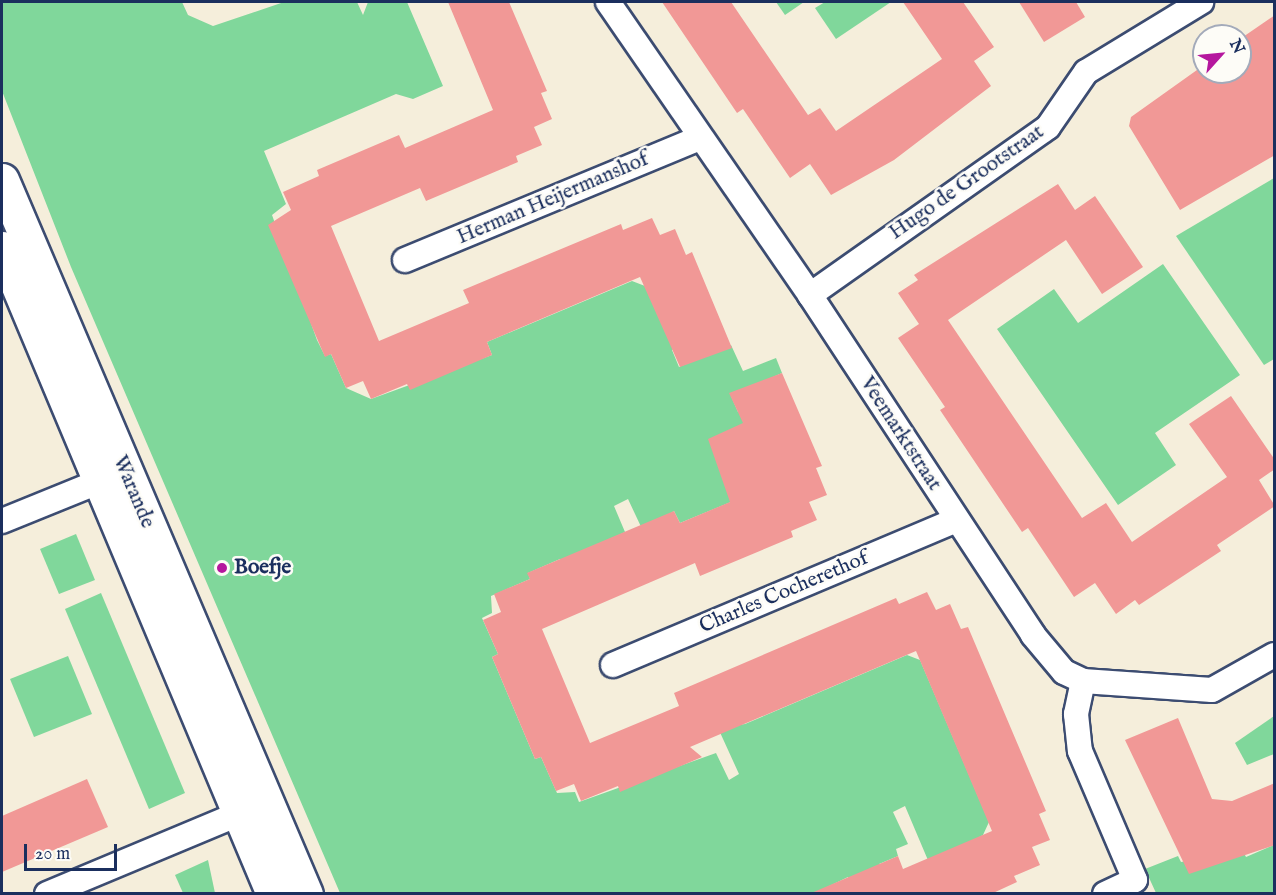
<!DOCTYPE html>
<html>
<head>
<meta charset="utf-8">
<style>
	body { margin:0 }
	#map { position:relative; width:1276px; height:895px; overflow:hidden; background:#f5eedb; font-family:"IM FELL English",serif }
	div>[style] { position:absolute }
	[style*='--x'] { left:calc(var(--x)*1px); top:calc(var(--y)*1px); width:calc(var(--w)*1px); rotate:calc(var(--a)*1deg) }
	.green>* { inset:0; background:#80d79b }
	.building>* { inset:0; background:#f19896 }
	.roads { filter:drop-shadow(2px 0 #3c4c71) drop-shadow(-2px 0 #3c4c71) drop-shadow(0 2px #3c4c71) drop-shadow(0 -2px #3c4c71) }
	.street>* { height:24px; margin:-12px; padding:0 12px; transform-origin:12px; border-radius:12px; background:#fff }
	.secondary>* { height:33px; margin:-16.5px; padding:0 16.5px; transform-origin:16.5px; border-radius:16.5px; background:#fff }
	.dots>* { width:16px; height:16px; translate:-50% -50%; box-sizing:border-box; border:3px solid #fdfcf7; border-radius:50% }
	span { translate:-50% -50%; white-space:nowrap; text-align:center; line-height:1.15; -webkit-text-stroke:5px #fdfcf7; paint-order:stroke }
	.street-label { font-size:21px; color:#1b2f5e }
	.poi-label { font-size:21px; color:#1b2f5e; font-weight:700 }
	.left { translate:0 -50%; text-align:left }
	.frame { position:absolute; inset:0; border:3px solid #1b2f5e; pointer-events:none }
	.north { position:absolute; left:1192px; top:24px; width:60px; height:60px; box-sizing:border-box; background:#fdfcf7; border:2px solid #a3aaba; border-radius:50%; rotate:63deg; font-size:16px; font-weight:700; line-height:24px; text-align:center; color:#1b2f5e }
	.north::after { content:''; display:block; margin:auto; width:21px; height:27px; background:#b5179e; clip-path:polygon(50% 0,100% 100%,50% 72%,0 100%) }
	.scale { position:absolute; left:24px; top:844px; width:93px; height:27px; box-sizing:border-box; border:3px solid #1b2f5e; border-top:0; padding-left:8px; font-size:18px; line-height:21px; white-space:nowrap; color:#1b2f5e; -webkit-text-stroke:4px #fdfcf7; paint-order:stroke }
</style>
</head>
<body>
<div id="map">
	<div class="green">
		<i style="clip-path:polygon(2px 2px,182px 2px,188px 15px,213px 26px,284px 2px,357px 2px,363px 15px,368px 2px,407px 2px,443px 86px,413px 99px,396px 94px,264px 151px,286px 204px,272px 215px,317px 340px,325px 356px,331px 354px,346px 388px,371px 399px,492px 355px,487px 342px,632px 281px,645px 286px,678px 347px,672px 350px,679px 367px,731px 345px,743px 371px,776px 358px,782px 373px,731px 396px,738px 412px,744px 410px,760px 490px,680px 523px,674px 511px,643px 531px,628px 499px,614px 506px,625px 532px,563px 565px,560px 559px,528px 573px,530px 579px,491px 596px,492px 613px,482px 618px,498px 654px,492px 657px,535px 759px,541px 757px,557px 793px,575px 792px,579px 802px,716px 753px,729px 780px,739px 774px,718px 728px,745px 724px,907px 655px,920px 660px,989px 822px,983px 835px,930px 865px,905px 806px,893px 812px,908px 844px,896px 849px,898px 856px,879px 864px,881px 870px,851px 883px,848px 877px,815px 893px,340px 893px,71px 267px,2px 91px)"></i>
		<i style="clip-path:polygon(776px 2px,804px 2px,785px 15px)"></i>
		<i style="clip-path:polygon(825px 2px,891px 2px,836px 39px,815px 8px)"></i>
		<i style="clip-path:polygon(1274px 178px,1274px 359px,1264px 365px,1176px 236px)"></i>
		<i style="clip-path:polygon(1163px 264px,1240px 375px,1155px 433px,1176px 465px,1118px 505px,997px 329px,1054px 289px,1078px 323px)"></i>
		<i style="clip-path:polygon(76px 534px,95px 580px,59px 594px,40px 549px)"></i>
		<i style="clip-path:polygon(101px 593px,185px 793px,149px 809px,65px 609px)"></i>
		<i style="clip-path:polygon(68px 656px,92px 714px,34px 737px,10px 679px)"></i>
		<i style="clip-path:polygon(1274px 716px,1274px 754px,1247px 765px,1235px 743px)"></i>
		<i style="clip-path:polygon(1274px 845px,1274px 893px,1156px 893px,1145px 869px,1178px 856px,1181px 862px,1243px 851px,1246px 857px)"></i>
		<i style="clip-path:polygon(208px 860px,215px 893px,183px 893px,175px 875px)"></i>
	</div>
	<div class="building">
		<i style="clip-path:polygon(448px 2px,509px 2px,547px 91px,541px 93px,552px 119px,534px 127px,542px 145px,516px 156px,518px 162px,426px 201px,420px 188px,331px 226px,379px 341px,469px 303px,463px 290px,621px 224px,623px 230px,652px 218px,660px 235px,675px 229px,686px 255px,692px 252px,732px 348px,680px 367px,640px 277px,487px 342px,492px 355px,410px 390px,407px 384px,371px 399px,363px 381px,346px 388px,331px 354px,325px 357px,268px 225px,291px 210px,283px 192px,319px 176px,317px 170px,399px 135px,405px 148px,493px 110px)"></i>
		<i style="clip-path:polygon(662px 2px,731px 2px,808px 115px,820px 108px,836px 131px,942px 59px,903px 2px,963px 2px,994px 47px,974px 61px,991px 86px,894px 160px,831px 195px,810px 164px,790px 178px,743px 109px,737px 113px)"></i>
		<i style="clip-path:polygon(1019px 2px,1076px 2px,1085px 17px,1044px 42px)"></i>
		<i style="clip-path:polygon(1275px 15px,1275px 155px,1180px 210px,1129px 126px,1131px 117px,1204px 65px,1204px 72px,1240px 72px,1240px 39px)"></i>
		<i style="clip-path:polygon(1058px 184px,1075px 210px,1095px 196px,1143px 267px,1102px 294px,1066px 240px,948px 320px,1082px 518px,1106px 503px,1132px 542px,1227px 477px,1189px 424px,1231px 396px,1275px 460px,1275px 469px,1259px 480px,1275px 506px,1217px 545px,1221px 551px,1139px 605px,1135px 600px,1116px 614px,1095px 583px,1074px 597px,1028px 528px,1022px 532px,940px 410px,945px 407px,898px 338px,919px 324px,898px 293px,918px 280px,914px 275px)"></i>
		<i style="clip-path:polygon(782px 373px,822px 466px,816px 468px,827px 495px,809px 502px,817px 520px,791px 531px,793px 537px,700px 576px,695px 563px,542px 629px,590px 743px,679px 706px,674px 693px,896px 598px,899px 604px,927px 592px,936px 610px,950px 604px,961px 629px,968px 627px,1046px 811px,1039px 814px,1050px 840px,1032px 847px,1040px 865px,1014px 876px,1017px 882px,991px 894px,809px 894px,898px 856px,903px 869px,992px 831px,916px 651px,690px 747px,702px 757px,620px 792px,618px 786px,581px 801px,574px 784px,556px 791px,541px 757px,535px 759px,492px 657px,498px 654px,483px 620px,501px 612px,494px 594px,530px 579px,527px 573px,674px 511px,680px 523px,730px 502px,708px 439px,743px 423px,729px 393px)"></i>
		<i style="clip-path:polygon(1178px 718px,1212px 799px,1232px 801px,1275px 783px,1275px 845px,1189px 874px,1125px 740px)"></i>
		<i style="clip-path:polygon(87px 779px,108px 827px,2px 872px,2px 816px)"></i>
	</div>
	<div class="roads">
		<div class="street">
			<i style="--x:608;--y:2;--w:356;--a:55.4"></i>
			<i style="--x:810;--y:295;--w:407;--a:56.7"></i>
			<i style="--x:1033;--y:635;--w:48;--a:50"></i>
			<i style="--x:1064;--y:672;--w:21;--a:25"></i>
			<i style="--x:1083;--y:681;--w:34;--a:102"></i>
			<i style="--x:1076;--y:714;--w:37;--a:84"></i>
			<i style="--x:1080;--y:751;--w:140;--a:66.9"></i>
			<i style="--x:1135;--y:880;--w:33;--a:155"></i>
			<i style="--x:405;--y:260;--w:319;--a:-22.5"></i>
			<i style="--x:810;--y:295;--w:291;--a:-35.2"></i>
			<i style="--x:1048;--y:127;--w:67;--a:-55.4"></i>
			<i style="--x:1086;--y:72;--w:135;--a:-31.3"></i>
			<i style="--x:2;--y:521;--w:120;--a:-22.1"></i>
			<i style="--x:613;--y:665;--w:372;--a:-22.9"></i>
			<i style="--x:1083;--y:681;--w:129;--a:4"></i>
			<i style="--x:1212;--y:690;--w:71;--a:-29.4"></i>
			<i style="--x:47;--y:894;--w:225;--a:-22.7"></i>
		</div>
		<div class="secondary">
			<i style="--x:2;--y:180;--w:776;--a:66.94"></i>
			<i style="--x:2;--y:248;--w:701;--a:67.24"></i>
		</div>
	</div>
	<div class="dots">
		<i style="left:222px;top:568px;background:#b5179e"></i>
	</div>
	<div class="street-label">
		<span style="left:967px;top:183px;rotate:-35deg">Hugo de Grootstraat</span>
		<span style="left:553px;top:199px;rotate:-23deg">Herman Heijermanshof</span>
		<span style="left:900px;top:434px;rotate:57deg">Veemarktstraat</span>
		<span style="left:133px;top:492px;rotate:67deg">Warande</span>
		<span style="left:784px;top:593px;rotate:-23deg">Charles Cocherethof</span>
	</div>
	<div class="poi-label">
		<span class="left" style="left:234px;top:568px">Boefje</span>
	</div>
	<div class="frame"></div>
	<div class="north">N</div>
	<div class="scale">20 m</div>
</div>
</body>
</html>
